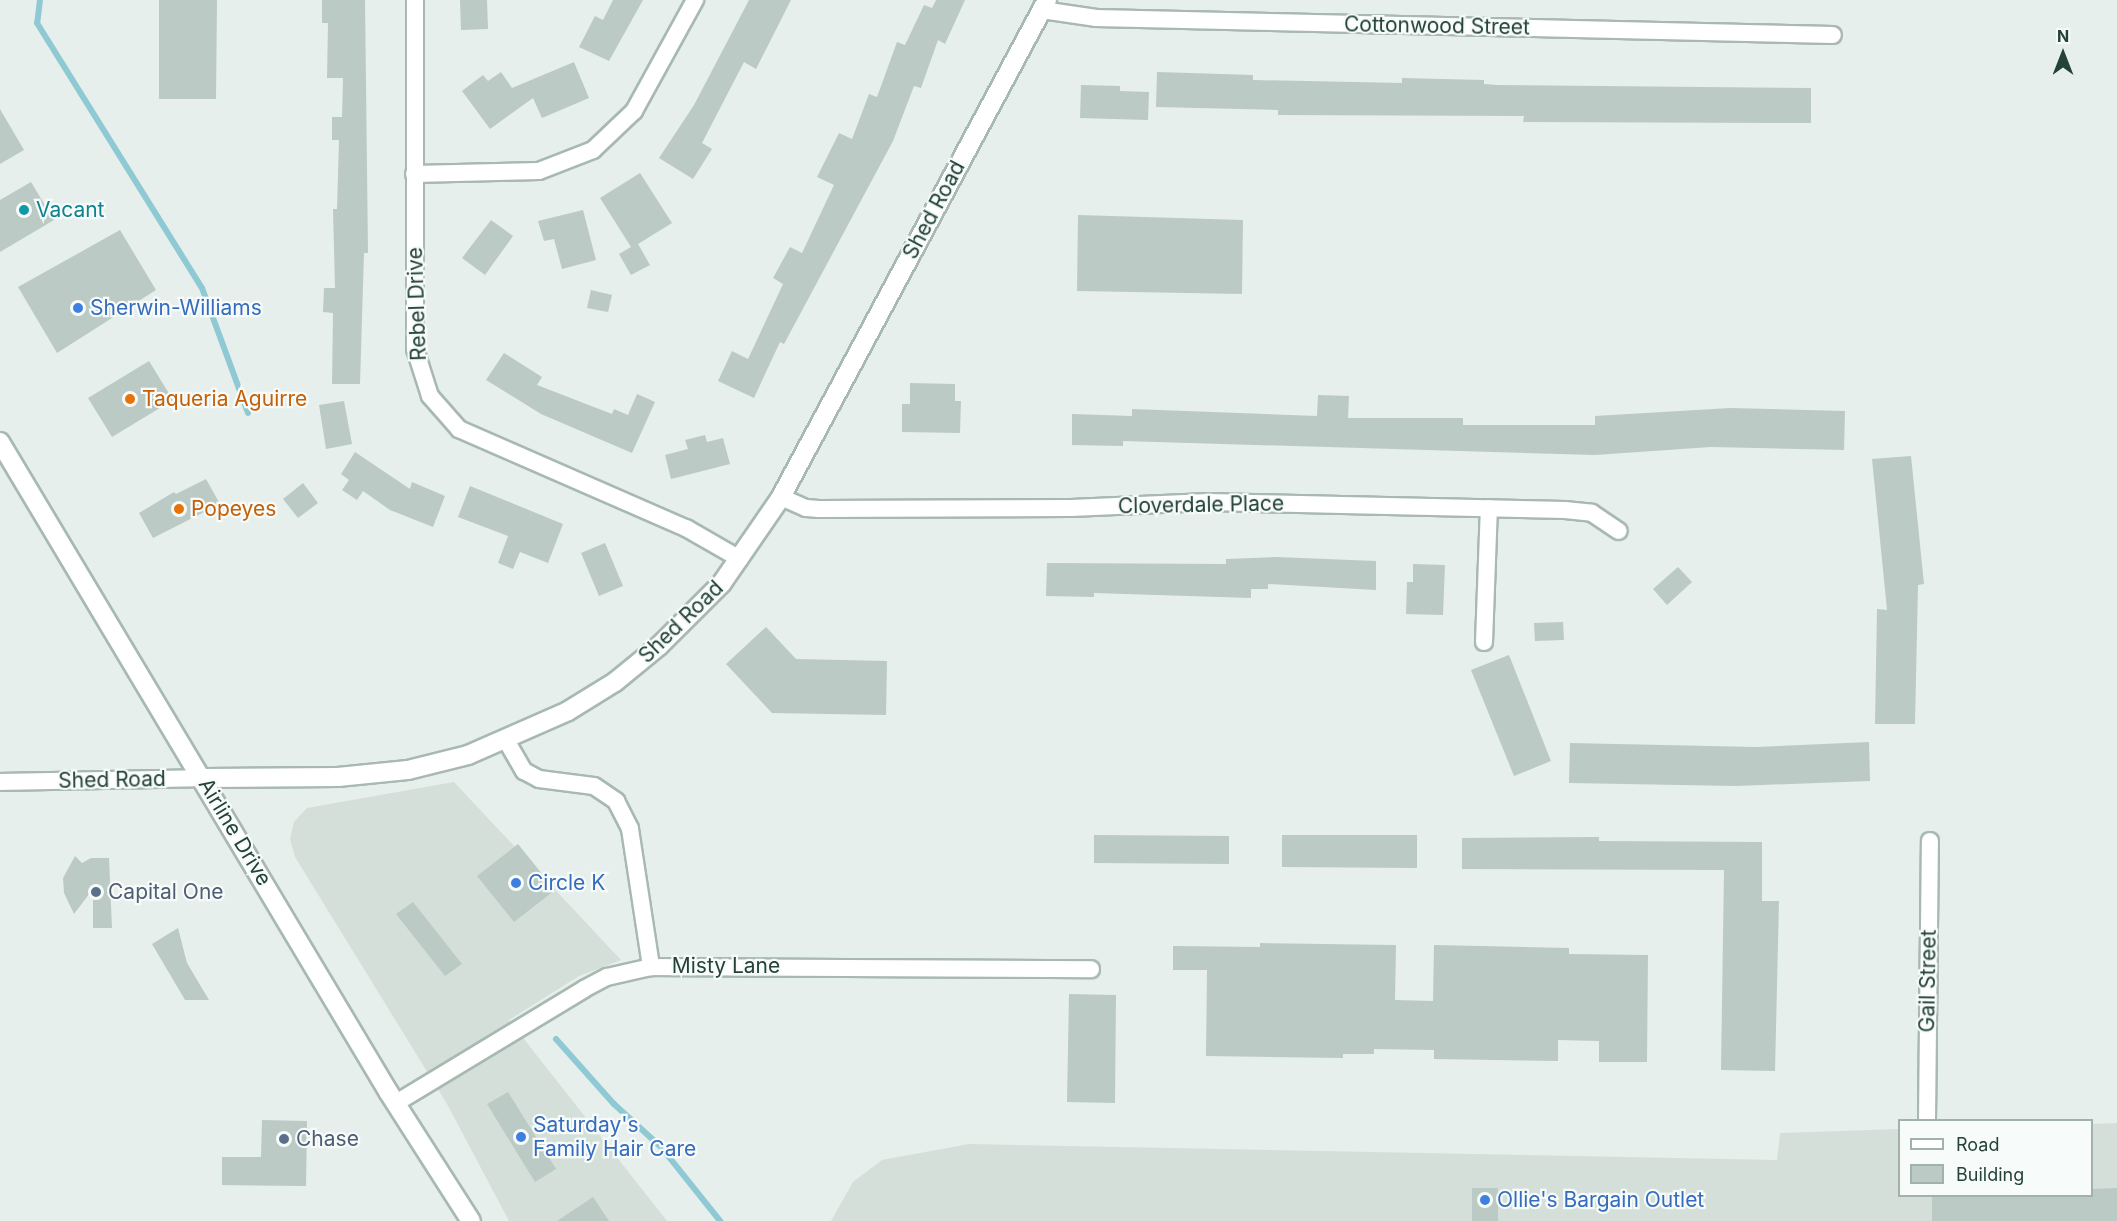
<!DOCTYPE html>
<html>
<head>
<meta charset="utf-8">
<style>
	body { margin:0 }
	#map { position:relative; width:2117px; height:1221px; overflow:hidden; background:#e6efeb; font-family:Inter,sans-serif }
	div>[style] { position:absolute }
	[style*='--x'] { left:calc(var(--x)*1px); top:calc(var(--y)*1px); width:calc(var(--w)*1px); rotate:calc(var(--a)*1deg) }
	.built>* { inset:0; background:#d4dfda }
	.stream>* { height:6px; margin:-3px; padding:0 3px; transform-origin:3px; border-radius:3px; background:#8ec9d4 }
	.building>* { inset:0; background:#bbcac4 }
	.roads { filter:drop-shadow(2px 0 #a8b8b2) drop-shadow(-2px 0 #a8b8b2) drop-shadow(0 2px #a8b8b2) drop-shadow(0 -2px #a8b8b2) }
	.street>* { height:16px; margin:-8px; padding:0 8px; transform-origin:8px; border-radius:8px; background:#fff }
	.secondary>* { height:18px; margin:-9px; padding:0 9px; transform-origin:9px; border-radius:9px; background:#fff }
	.dots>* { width:16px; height:16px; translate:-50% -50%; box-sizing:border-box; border:3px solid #f7fbf9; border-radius:50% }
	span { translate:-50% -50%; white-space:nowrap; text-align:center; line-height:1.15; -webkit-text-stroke:4.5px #f7fbf9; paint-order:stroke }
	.street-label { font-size:21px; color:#24423a }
	.culture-label { font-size:21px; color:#0d838f }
	.left { translate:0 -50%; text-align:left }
	.shop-label { font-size:21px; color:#366cbe }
	.food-label { font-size:21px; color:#c56008 }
	.service-label { font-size:21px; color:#4e5e75 }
	.legend { position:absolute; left:1898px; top:1119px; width:195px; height:78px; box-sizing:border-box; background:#f7fbf9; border:2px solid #a3b1ad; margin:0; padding:8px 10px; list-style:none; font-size:18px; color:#24423a }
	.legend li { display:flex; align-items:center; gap:12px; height:30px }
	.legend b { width:30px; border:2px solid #a3b1ad }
	.north { position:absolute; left:2033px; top:24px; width:60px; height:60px; -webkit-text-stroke:4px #f7fbf9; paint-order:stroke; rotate:0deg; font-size:16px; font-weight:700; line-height:24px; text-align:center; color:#24423a }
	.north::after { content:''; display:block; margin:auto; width:21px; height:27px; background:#24423a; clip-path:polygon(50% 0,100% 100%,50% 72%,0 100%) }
</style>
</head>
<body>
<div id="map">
	<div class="built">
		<i style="clip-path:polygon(454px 782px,621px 960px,579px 976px,509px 1020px,667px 1221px,509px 1221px,447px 1104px,295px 857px,290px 839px,294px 822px,307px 808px)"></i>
		<i style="clip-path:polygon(2117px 1123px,2117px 1221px,831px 1221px,853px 1182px,882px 1160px,969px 1144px,1777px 1160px,1780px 1133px,1899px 1129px,1900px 1196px,2092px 1196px,2092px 1124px)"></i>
	</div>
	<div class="stream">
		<i style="--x:40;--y:0;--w:23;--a:97"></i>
		<i style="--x:37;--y:23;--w:312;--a:58.1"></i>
		<i style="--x:202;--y:288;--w:133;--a:69.8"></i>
		<i style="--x:556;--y:1039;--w:87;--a:48.3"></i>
		<i style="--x:614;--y:1104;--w:64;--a:42.5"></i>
		<i style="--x:661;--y:1147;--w:95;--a:51.4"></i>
	</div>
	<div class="building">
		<i style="clip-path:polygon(159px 0,217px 0,216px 99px,159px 99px)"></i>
		<i style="clip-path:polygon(322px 0,365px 0,368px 253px,364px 253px,360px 384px,332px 384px,333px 313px,323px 312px,324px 288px,335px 288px,333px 209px,337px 209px,339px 140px,332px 140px,332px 117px,342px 117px,343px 78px,327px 78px,328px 23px,322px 23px)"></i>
		<i style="clip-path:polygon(460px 0,487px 0,488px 29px,461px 30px)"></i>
		<i style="clip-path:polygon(613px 0,643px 0,609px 61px,579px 47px,595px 16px,603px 20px)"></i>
		<i style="clip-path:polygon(749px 0,791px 0,756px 69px,744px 62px,702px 143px,712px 149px,693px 179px,659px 158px,694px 105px)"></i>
		<i style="clip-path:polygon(936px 0,965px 0,945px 44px,938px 40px,921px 88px,914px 86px,893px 141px,784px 344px,780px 342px,754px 398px,718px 381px,732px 351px,748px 359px,783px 284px,773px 278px,790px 247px,802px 253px,834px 185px,817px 177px,839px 133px,852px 139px,869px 94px,877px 97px,897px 42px,905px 45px,924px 5px,932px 8px)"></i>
		<i style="clip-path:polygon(574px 62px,589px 98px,542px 118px,533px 98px,490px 129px,462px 91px,483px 75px,488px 81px,501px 72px,512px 88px)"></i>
		<i style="clip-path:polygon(1157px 72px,1253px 75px,1253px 80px,1402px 83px,1402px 78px,1484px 80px,1484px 84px,1497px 85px,1811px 88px,1811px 123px,1523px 122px,1524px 116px,1278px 115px,1278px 110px,1156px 107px)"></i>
		<i style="clip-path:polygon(1081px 85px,1120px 86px,1120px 91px,1149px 92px,1148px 120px,1080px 118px)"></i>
		<i style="clip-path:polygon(0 109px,24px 150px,0 164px)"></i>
		<i style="clip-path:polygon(640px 173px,672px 223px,638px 244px,650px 265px,631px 275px,619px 254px,631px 247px,600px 198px)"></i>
		<i style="clip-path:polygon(31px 182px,54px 220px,0 252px,0 200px)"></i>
		<i style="clip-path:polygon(583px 210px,596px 260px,562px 269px,554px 239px,544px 241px,538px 221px)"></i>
		<i style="clip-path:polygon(1078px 215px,1243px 220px,1242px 294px,1077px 291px)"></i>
		<i style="clip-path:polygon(491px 220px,513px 236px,485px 275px,462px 258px)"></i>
		<i style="clip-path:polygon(120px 230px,156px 290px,57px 353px,18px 287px)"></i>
		<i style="clip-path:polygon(591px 290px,612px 295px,608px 312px,587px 308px)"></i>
		<i style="clip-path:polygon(504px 353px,542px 377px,537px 385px,612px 414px,614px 409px,628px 415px,637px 394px,655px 402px,632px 453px,541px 414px,486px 380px)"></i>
		<i style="clip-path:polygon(149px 361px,173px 400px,112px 437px,88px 398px)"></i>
		<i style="clip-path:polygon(910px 383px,955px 384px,955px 401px,961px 401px,960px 433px,902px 432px,902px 404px,910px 404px)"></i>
		<i style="clip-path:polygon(1318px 395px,1349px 396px,1348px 418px,1463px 418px,1463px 425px,1595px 425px,1595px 416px,1730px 408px,1845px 411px,1844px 450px,1711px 447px,1595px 455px,1123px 441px,1123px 446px,1072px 445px,1072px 414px,1132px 416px,1132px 409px,1317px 416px)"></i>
		<i style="clip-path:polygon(344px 401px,352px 444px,326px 449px,319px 405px)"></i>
		<i style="clip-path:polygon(705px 435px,707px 442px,723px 438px,730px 464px,671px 479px,665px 455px,688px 449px,685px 440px)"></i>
		<i style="clip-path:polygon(355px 452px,410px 489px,412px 482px,445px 496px,433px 527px,390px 510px,363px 491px,357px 500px,342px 490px,349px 480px,341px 474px)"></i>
		<i style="clip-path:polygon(1911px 456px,1924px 584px,1918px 585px,1915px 724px,1875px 724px,1877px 609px,1887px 610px,1872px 459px)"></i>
		<i style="clip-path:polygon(206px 479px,220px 504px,153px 538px,139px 513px,174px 492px,176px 494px)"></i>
		<i style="clip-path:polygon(303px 483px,318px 503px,298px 518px,283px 499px)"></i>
		<i style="clip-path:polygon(470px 486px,563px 524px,548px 563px,520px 552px,513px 569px,498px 563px,508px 536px,458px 517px)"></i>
		<i style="clip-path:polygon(605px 543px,623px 586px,599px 596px,581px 553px)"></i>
		<i style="clip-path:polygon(1276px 557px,1376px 561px,1376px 590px,1268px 584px,1268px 589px,1251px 589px,1251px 598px,1094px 593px,1094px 597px,1046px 596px,1047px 563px,1226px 564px,1226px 559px)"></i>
		<i style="clip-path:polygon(1413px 564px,1445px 565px,1443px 615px,1406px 614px,1407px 582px,1413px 582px)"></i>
		<i style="clip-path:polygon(1678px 567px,1692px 582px,1667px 605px,1653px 589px)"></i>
		<i style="clip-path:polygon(1563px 622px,1564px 640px,1535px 641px,1534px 623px)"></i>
		<i style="clip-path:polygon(766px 627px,796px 659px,887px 661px,886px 715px,772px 713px,726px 664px)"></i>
		<i style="clip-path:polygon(1509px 655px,1551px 761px,1514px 776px,1471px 670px)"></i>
		<i style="clip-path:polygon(1869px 742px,1870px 781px,1736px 786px,1569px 783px,1570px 743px,1756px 747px)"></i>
		<i style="clip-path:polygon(1094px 835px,1229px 836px,1229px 864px,1094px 863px)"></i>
		<i style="clip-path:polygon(1282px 835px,1417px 835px,1417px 868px,1282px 867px)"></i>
		<i style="clip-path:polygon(1599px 837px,1599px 841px,1762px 842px,1762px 901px,1779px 901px,1775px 1071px,1721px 1070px,1724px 870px,1462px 869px,1462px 838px)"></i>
		<i style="clip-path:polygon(518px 844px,555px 890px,514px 922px,477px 876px)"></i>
		<i style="clip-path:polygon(75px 856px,82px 863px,91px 858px,109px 858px,112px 928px,93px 928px,93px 889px,74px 914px,64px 893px,63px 878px)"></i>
		<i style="clip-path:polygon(413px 902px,462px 964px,445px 976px,396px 914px)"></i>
		<i style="clip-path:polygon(178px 928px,187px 963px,209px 1000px,185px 1000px,152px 944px)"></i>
		<i style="clip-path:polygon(1260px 943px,1396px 945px,1395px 1000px,1433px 1001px,1434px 945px,1569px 948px,1569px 954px,1648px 955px,1647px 1062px,1599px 1062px,1599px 1041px,1558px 1040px,1558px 1061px,1434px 1059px,1434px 1050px,1374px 1049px,1374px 1054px,1343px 1054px,1343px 1058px,1206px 1056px,1207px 970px,1173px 970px,1173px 946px,1260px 947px)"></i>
		<i style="clip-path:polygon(1069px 994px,1116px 995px,1115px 1103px,1067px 1102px)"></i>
		<i style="clip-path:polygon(508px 1092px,556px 1169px,535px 1182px,487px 1104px)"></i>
		<i style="clip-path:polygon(262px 1120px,307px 1121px,306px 1186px,222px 1185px,222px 1157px,261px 1157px)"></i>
		<i style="clip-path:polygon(1472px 1188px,1498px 1188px,1498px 1221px,1472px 1221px)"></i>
		<i style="clip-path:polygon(2117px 1188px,2117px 1221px,1932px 1221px,1932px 1196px,2091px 1196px,2091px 1189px)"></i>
		<i style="clip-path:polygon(593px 1197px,609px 1221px,557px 1221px)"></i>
	</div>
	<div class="roads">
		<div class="street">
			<i style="--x:415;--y:0;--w:349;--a:90"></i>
			<i style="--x:415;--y:349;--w:49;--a:72.3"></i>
			<i style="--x:430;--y:396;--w:44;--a:48.7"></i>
			<i style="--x:459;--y:429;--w:248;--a:23.6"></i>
			<i style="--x:686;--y:528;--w:62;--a:29.9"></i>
			<i style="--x:1042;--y:10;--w:55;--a:8.4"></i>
			<i style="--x:1096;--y:18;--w:737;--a:1.32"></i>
			<i style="--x:414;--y:174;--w:125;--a:-1.4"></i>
			<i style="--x:539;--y:171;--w:58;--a:-21.3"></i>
			<i style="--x:593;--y:150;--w:57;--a:-43.6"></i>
			<i style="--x:634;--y:111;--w:127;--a:-61.2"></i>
			<i style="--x:781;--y:497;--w:27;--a:24"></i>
			<i style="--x:806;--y:508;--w:13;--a:4"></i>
			<i style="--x:819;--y:509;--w:252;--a:-0.2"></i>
			<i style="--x:1071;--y:508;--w:137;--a:-2.5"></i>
			<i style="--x:1208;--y:502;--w:357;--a:1.3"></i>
			<i style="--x:1565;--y:510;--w:27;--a:6"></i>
			<i style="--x:1592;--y:513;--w:32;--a:34"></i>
			<i style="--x:1484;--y:642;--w:134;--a:-87.9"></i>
			<i style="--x:506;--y:740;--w:36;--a:60"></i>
			<i style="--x:524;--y:771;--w:17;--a:28"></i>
			<i style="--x:539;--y:779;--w:55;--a:7.3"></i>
			<i style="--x:594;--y:786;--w:27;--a:34"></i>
			<i style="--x:616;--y:801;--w:31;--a:63"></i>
			<i style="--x:630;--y:829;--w:140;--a:81.3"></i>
			<i style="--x:0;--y:782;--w:203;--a:-1.1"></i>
			<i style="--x:396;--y:1103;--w:220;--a:-31.2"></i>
			<i style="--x:584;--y:989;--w:26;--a:-28"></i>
			<i style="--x:607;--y:977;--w:45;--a:-12.8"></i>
			<i style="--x:651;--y:967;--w:440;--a:0.3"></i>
			<i style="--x:1927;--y:1120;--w:279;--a:-89.4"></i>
		</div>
		<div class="secondary">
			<i style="--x:0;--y:442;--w:758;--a:59.14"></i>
			<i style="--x:389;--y:1093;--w:152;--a:57.4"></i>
			<i style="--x:203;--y:778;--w:135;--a:-0.4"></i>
			<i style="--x:338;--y:777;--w:70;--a:-5.7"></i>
			<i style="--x:408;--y:770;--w:62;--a:-14"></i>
			<i style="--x:468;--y:755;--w:109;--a:-23.7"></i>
			<i style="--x:568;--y:711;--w:55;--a:-31.7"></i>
			<i style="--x:615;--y:682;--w:57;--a:-39.3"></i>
			<i style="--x:659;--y:646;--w:89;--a:-45"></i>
			<i style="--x:722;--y:583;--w:104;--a:-55.5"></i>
			<i style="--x:781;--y:497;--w:564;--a:-61.84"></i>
		</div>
	</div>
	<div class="dots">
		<i style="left:24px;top:210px;background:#0f9aa8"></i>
		<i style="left:78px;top:308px;background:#3f7fe0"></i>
		<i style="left:130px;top:399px;background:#e8710a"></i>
		<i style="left:179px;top:509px;background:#e8710a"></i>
		<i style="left:516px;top:883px;background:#3f7fe0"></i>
		<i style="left:96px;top:892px;background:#5c6f8a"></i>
		<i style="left:521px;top:1137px;background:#3f7fe0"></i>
		<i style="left:284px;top:1139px;background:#5c6f8a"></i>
		<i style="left:1485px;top:1200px;background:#3f7fe0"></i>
	</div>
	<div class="street-label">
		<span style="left:1437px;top:26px;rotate:1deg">Cottonwood Street</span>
		<span style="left:934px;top:210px;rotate:-62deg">Shed Road</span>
		<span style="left:417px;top:304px;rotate:-92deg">Rebel Drive</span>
		<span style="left:1201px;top:505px;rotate:-1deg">Cloverdale Place</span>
		<span style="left:681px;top:622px;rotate:-44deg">Shed Road</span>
		<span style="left:112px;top:780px;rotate:-1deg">Shed Road</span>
		<span style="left:235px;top:832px;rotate:59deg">Airline Drive</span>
		<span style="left:726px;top:966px">Misty Lane</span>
		<span style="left:1928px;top:981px;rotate:-89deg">Gail Street</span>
	</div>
	<div class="culture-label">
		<span class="left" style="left:36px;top:210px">Vacant</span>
	</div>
	<div class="shop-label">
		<span class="left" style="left:90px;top:308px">Sherwin-Williams</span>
		<span class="left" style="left:528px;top:883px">Circle K</span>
		<span class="left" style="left:533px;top:1137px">Saturday's<br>Family Hair Care</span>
		<span class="left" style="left:1497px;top:1200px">Ollie's Bargain Outlet</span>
	</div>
	<div class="food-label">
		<span class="left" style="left:142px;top:399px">Taqueria Aguirre</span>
		<span class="left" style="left:191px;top:509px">Popeyes</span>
	</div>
	<div class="service-label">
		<span class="left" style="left:108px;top:892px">Capital One</span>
		<span class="left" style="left:296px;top:1139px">Chase</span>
	</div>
	<ul class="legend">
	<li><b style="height:8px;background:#fff"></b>Road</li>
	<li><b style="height:16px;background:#bbcac4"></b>Building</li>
	</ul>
	<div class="north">N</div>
</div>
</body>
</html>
